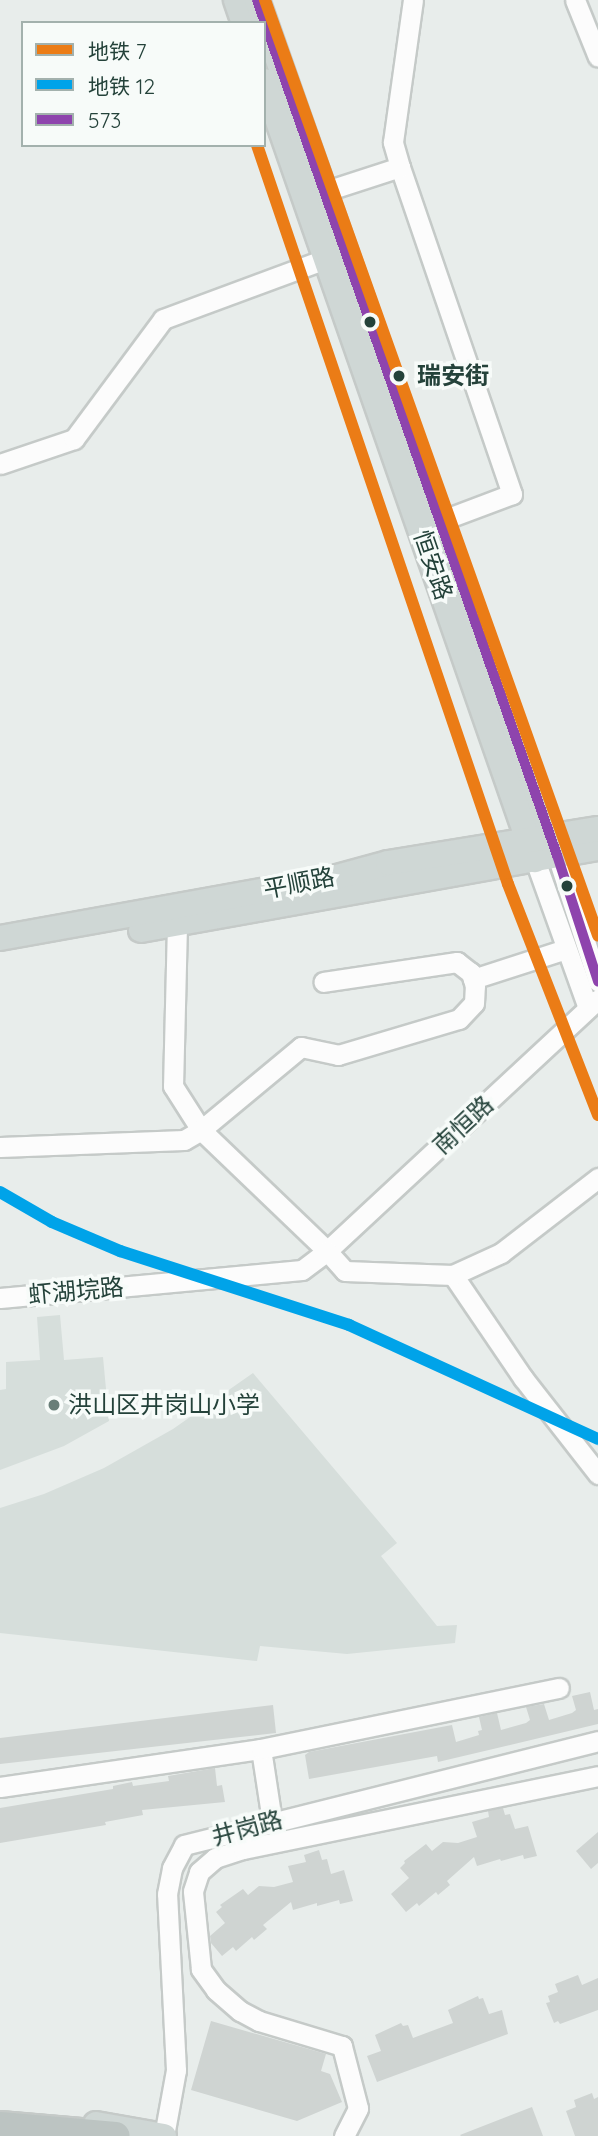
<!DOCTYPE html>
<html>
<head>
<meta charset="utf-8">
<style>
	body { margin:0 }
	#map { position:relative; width:598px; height:2136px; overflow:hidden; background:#e8edeb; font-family:Quicksand,"Noto Sans SC",sans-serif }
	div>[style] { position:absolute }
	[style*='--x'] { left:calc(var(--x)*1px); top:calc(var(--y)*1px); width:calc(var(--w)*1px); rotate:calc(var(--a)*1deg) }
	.built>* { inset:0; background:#d6dedb }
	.building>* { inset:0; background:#cfd4d2 }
	.roads { filter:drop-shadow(2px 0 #c5cac8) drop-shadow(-2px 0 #c5cac8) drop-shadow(0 2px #c5cac8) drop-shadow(0 -2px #c5cac8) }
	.minor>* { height:19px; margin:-9.5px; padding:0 9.5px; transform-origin:9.5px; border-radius:9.5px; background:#fcfcfc }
	.major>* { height:24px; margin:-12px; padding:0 12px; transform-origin:12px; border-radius:12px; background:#cfd7d5 }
	.highway>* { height:28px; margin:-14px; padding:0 14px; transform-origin:14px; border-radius:14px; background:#bcc4c2 }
	.bus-1>* { height:10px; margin:-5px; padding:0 5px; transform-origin:5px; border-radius:5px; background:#8e44ad }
	.metro-1>* { height:12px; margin:-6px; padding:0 6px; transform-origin:6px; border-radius:6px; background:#eb7c16 }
	.metro-2>* { height:12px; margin:-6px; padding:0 6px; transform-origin:6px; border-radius:6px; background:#00a3e9 }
	.dots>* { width:19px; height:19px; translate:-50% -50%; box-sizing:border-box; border:4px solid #f7fbf9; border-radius:50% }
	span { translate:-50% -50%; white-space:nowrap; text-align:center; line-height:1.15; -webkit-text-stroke:7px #f7fbf9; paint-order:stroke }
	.stop-label { font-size:24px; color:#24423a; font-weight:700 }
	.left { translate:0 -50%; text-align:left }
	.street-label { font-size:24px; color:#24423a }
	.poi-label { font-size:24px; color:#24423a }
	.legend { position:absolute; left:21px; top:21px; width:245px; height:126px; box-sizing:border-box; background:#f7fbf9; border:2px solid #a3b1ad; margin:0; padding:9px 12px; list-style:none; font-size:21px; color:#24423a }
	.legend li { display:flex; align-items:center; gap:14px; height:35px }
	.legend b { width:35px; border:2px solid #a3b1ad }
</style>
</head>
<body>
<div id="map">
	<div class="built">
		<i style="clip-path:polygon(60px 1315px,64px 1360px,103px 1357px,109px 1421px,64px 1446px,0 1470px,0 1390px,6px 1389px,6px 1362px,40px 1360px,37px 1317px)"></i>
		<i style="clip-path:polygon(253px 1373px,397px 1543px,381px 1556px,437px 1626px,457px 1625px,455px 1643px,347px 1654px,260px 1646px,257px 1661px,0 1633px,0 1508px,44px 1494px,104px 1468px,173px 1429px)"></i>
	</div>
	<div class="building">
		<i style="clip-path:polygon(590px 1692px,594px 1710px,598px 1709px,598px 1724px,438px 1762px,437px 1756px,309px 1779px,305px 1755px,309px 1752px,452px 1725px,456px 1742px,479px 1735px,478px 1731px,482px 1730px,479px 1717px,497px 1713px,501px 1730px,526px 1723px,530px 1720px,526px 1707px,544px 1704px,549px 1720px,572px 1713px,576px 1710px,572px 1696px)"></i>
		<i style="clip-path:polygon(273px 1705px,276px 1733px,0 1764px,0 1738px)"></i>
		<i style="clip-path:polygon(215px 1768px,217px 1786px,222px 1785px,225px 1802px,142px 1810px,143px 1815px,105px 1822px,106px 1825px,0 1843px,0 1808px,113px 1789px,113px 1786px,132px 1782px,133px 1786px,169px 1781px,168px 1776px)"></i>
		<i style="clip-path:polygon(503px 1808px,505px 1815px,510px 1814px,515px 1829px,528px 1826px,537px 1856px,524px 1859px,523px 1855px,501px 1861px,500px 1859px,477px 1866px,474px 1857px,447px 1881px,450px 1885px,438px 1895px,436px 1892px,419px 1906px,417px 1903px,406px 1912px,391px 1894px,409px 1878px,400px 1868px,405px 1863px,404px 1861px,426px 1844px,432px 1851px,443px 1842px,458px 1843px,477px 1837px,472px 1822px,489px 1817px,488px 1811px)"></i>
		<i style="clip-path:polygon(598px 1832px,598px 1863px,591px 1869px,576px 1851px)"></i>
		<i style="clip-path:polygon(319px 1850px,322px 1860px,327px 1859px,331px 1874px,344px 1870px,353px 1901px,340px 1904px,339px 1900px,317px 1906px,317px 1903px,293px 1910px,291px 1902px,263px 1925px,267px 1929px,254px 1940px,252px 1937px,236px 1951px,233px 1947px,222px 1956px,211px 1943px,210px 1936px,225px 1923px,216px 1912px,222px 1907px,220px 1905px,243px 1889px,248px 1895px,259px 1886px,274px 1887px,293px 1882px,288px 1866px,306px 1862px,304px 1855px)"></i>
		<i style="clip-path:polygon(578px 1975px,582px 1985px,598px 1978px,598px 2010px,560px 2024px,558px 2021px,554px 2023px,546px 2003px,550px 2002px,548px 1996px,558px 1992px,555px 1984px)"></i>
		<i style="clip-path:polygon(478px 1996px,479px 1999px,483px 1998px,489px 2014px,502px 2010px,508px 2034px,377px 2082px,367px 2056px,381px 2051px,375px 2035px,401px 2023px,403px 2026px,408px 2025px,413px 2038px,453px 2023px,448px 2010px)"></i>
		<i style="clip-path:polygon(211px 2021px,326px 2054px,321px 2071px,330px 2074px,342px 2102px,297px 2121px,191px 2090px)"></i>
		<i style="clip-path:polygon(592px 2093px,594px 2099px,598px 2097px,598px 2136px,575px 2136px,566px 2111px,576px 2107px,574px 2100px)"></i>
		<i style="clip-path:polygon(532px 2107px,543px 2136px,461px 2136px,460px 2135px)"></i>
	</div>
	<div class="roads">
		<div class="minor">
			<i style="--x:575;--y:0;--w:61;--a:68"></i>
			<i style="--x:400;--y:167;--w:346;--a:71.1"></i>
			<i style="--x:512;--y:494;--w:77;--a:159.4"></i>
			<i style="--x:323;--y:192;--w:81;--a:-18"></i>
			<i style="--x:400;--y:167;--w:26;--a:-106"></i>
			<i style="--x:393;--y:142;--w:143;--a:-82"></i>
			<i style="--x:0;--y:464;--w:78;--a:-18.7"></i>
			<i style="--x:74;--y:439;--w:149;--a:-53.4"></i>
			<i style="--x:163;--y:319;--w:188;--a:-20.3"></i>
			<i style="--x:557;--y:855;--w:133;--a:72"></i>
			<i style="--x:535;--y:860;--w:157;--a:70.3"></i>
			<i style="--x:177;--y:924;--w:162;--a:91.4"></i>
			<i style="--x:173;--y:1086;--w:52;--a:57.5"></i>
			<i style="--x:201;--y:1130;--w:175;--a:43.8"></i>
			<i style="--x:327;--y:1251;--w:370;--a:-42.9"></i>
			<i style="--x:473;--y:979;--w:98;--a:-17.9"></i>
			<i style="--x:0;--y:1147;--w:184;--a:-2.2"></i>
			<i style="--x:184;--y:1140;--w:20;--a:-30"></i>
			<i style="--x:201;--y:1130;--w:130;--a:-39.7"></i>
			<i style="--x:301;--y:1047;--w:38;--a:12"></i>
			<i style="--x:338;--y:1055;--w:126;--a:-16.6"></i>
			<i style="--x:459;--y:1019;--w:22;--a:-47"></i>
			<i style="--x:474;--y:1003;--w:17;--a:-87"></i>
			<i style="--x:475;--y:986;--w:14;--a:-107"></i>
			<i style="--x:471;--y:973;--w:18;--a:-142"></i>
			<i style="--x:457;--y:962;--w:135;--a:171.5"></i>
			<i style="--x:453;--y:1275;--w:125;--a:55.8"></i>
			<i style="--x:523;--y:1378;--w:122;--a:52"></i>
			<i style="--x:0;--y:1298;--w:303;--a:-5.3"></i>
			<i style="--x:302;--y:1270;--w:31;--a:-37"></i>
			<i style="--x:327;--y:1251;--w:27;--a:48"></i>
			<i style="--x:345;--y:1271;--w:108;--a:2.1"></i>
			<i style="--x:453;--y:1275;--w:53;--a:-24.6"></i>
			<i style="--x:501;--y:1253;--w:123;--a:-37.7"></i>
			<i style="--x:261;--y:1749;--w:73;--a:81.3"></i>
			<i style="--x:0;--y:1787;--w:264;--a:-8.3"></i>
			<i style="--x:261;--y:1749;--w:304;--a:-11.6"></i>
			<i style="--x:164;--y:2136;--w:67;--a:-79.7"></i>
			<i style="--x:176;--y:2070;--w:176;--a:-92.9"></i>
			<i style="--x:167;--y:1894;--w:26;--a:-79"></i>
			<i style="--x:172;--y:1868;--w:26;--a:-62"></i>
			<i style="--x:184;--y:1845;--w:427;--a:-14.1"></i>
			<i style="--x:344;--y:2136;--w:31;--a:-63"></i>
			<i style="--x:358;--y:2108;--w:64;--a:-104.5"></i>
			<i style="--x:342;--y:2046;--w:87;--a:-163.2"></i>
			<i style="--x:259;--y:2021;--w:21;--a:-152"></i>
			<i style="--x:240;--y:2011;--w:32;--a:-139"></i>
			<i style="--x:216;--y:1990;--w:26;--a:-126"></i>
			<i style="--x:201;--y:1969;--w:78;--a:-95.9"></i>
			<i style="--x:193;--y:1891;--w:20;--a:-72"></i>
			<i style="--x:199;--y:1872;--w:21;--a:-41"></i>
			<i style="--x:215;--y:1858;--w:29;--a:-18"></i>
			<i style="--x:243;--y:1849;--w:362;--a:-11.6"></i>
		</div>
		<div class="major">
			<i style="--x:236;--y:0;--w:24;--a:71"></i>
			<i style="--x:257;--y:0;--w:906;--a:70.67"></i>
			<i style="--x:264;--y:81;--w:825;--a:70.82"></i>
			<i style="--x:141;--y:930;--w:464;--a:-10.2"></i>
			<i style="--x:0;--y:938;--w:338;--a:-10.2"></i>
			<i style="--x:333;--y:878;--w:57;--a:-15.3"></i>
			<i style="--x:388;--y:863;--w:213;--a:-9.2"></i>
			<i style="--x:96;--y:2124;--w:69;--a:10"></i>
		</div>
		<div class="highway">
			<i style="--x:0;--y:2126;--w:116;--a:4.9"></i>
		</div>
	</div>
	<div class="bus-1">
		<i style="--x:257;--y:0;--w:906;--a:70.67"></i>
		<i style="--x:557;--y:855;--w:133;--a:72"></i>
	</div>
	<div class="metro-1">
		<i style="--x:265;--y:0;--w:993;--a:70.4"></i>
		<i style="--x:257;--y:145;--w:780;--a:71.24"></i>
		<i style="--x:508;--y:884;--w:248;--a:68.7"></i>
	</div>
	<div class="metro-2">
		<i style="--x:0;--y:1192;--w:60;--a:30"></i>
		<i style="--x:52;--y:1222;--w:74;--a:23.1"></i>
		<i style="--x:120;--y:1251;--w:241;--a:17.9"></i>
		<i style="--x:349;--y:1325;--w:274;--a:24.6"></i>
	</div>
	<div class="dots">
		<i style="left:370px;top:322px;background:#24423a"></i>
		<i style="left:399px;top:376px;background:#24423a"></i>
		<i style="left:567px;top:886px;background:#24423a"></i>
		<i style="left:54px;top:1405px;background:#697e78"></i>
	</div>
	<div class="stop-label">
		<span class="left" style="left:417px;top:376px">瑞安街</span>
	</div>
	<div class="street-label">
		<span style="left:433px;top:565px;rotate:71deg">恒安路</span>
		<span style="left:299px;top:883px;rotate:-11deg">平顺路</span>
		<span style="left:463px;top:1125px;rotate:-43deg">南恒路</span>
		<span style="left:76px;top:1291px;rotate:-5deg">虾湖垸路</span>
		<span style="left:247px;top:1828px;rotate:-15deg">井岗路</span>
	</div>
	<div class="poi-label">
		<span class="left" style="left:68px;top:1405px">洪山区井岗山小学</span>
	</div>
	<ul class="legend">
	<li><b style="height:9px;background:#eb7c16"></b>地铁 7</li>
	<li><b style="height:9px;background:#00a3e9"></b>地铁 12</li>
	<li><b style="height:9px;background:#8e44ad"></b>573</li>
	</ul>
</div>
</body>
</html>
